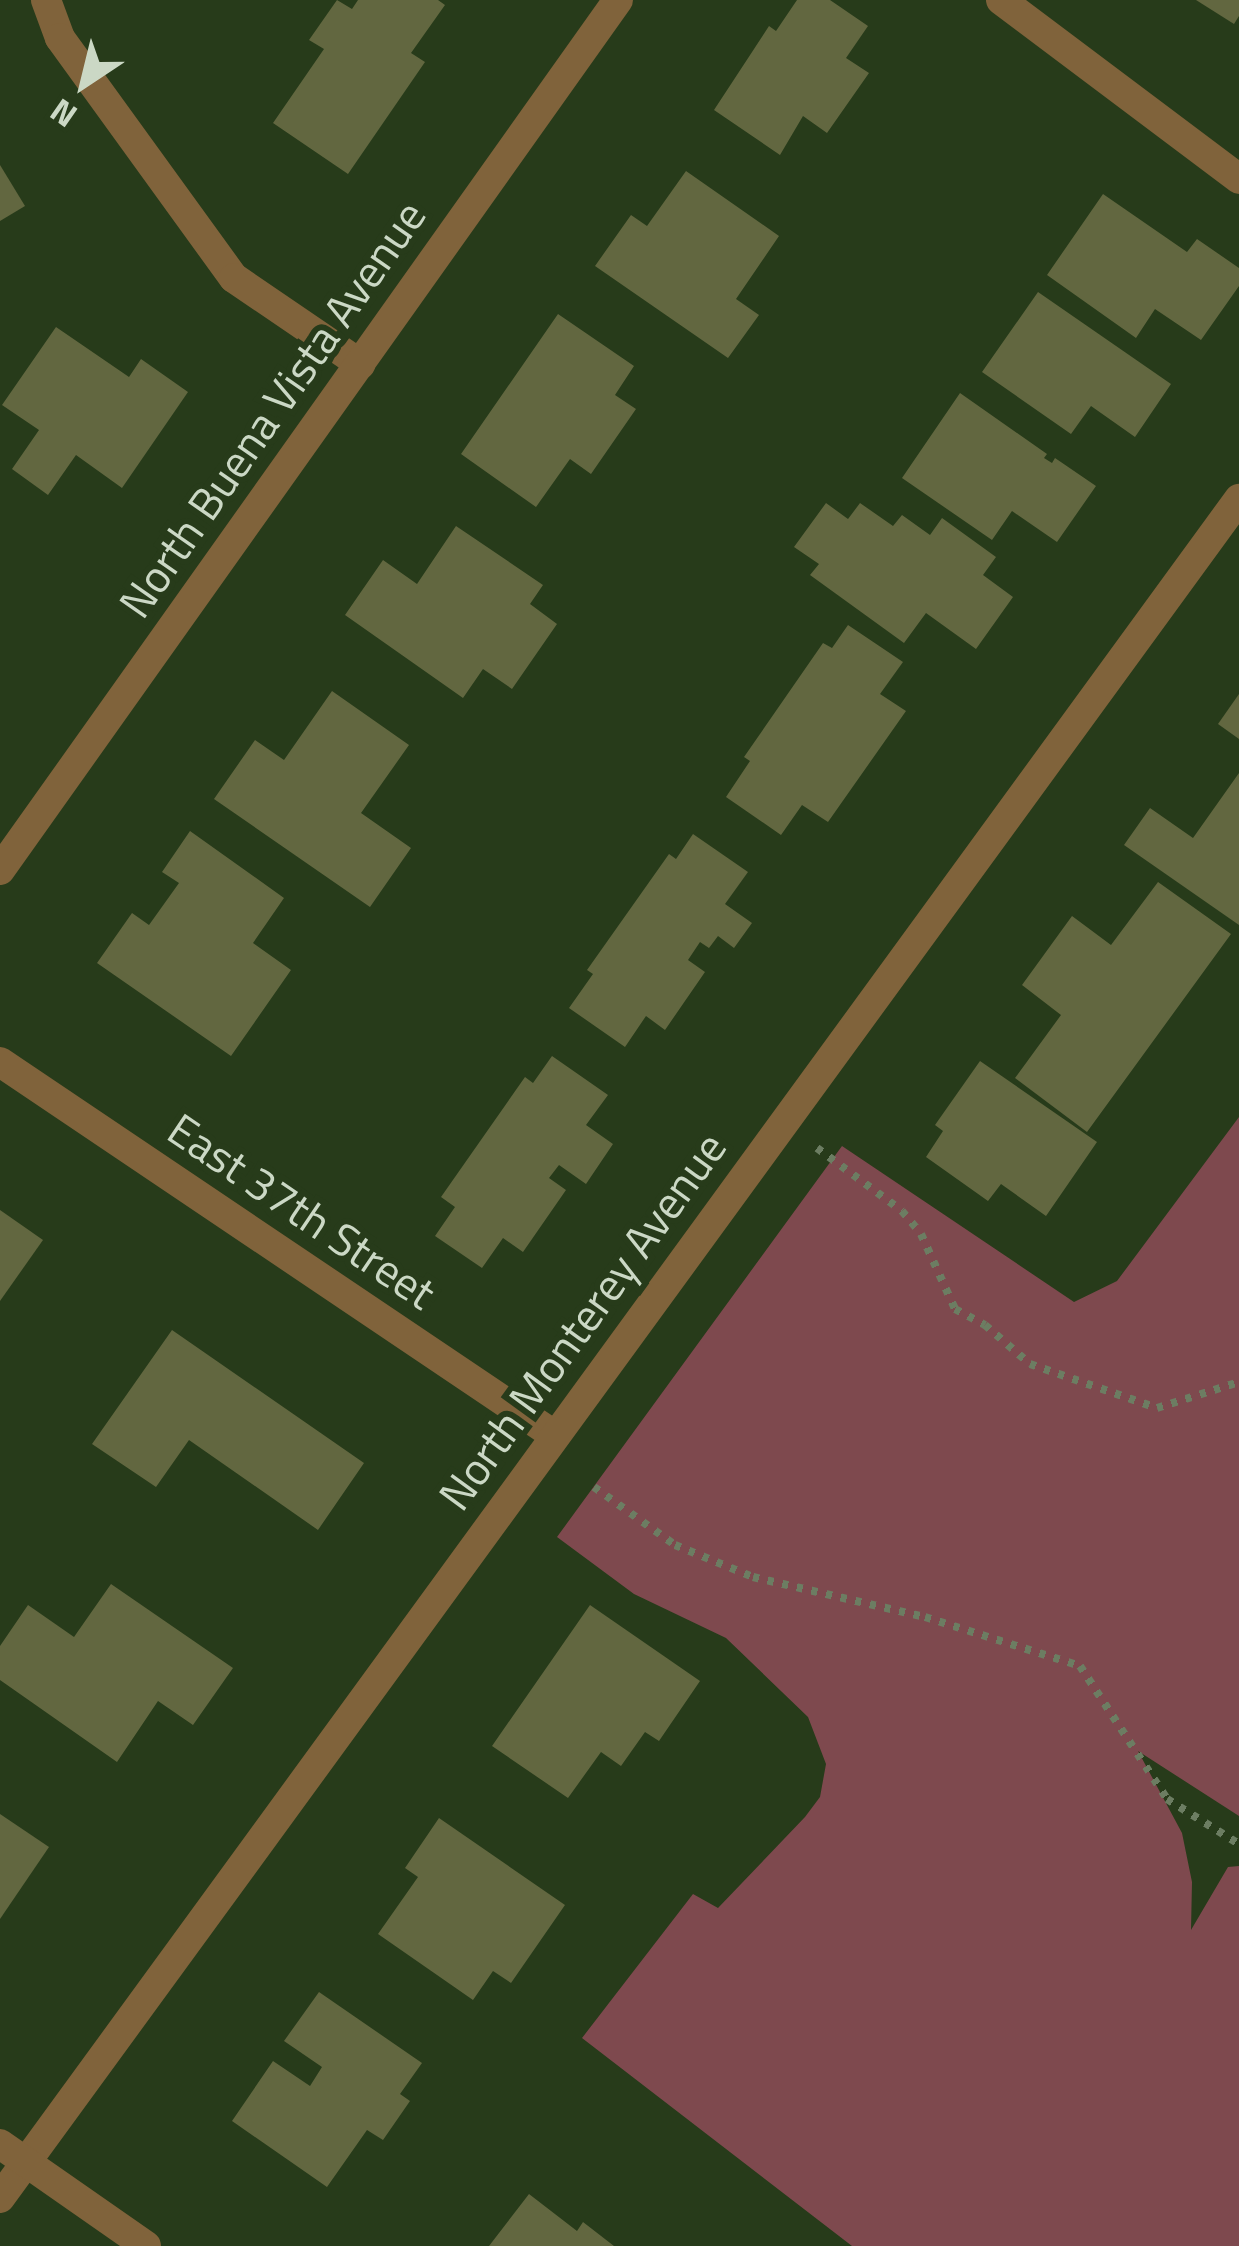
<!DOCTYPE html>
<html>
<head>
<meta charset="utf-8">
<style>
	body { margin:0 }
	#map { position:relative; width:1239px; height:2246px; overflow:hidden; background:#273b1a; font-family:"Titillium Web",sans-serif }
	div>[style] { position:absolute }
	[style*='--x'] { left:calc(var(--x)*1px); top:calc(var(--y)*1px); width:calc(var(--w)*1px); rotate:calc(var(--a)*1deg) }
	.green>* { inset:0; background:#7e494e }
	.building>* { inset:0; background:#626740 }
	.path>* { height:8px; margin-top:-4px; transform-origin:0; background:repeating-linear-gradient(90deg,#6c7d62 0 6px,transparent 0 15px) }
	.minor>* { height:30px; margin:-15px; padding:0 15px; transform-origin:15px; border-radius:15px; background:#80633b }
	.tertiary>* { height:30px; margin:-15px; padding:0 15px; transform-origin:15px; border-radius:15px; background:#80633b }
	span { translate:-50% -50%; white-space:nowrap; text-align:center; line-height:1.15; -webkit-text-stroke:12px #273b1a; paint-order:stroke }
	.street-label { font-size:45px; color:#cbd8c5 }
	.north { position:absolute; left:24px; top:24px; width:120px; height:120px; -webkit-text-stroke:9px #273b1a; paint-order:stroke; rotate:215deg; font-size:33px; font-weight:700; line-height:48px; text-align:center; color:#cbd8c5 }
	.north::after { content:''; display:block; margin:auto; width:42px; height:54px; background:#cbd8c5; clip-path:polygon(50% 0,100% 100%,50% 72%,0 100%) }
</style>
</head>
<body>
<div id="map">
	<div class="green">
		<i style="clip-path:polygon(1239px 1117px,1239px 1816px,1138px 1751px,1182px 1833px,1192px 1882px,1191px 1930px,1228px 1867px,1239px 1866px,1239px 2246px,852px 2246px,582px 2038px,693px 1894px,718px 1908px,805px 1817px,820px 1797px,826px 1764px,808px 1717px,726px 1638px,634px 1594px,557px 1537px,842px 1146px,1074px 1302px,1117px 1281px)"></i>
	</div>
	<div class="building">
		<i style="clip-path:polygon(337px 0,352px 9px,358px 0,438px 0,445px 5px,411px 53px,425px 62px,348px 174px,273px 123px,324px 49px,309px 40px)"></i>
		<i style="clip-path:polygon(797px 0,830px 0,868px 26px,846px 58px,869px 73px,827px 133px,803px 116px,780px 155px,714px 110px,769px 26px,776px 31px)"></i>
		<i style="clip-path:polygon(1196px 0,1239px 0,1239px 16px,1234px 24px)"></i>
		<i style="clip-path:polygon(0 165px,25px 206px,0 221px)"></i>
		<i style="clip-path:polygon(686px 171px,779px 236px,736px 299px,759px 315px,728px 358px,595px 266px,631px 215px,647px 226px)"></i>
		<i style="clip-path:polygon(1103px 194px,1187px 252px,1197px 239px,1239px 268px,1239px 286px,1201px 340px,1155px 309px,1136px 338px,1047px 275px)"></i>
		<i style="clip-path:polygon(1038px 292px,1171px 384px,1135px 437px,1091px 406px,1071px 434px,982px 372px)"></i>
		<i style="clip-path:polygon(558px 314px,634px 366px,615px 395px,636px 409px,591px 474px,570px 459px,536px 507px,461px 454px)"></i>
		<i style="clip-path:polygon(56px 327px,129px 377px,141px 359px,188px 392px,122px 488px,76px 455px,48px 495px,12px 469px,39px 430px,2px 405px)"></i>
		<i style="clip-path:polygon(960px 393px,1047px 454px,1044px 458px,1052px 463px,1055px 458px,1096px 486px,1057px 542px,1012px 511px,992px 540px,902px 478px)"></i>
		<i style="clip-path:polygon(826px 503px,848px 519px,860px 503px,893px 526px,902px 515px,930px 535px,942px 518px,996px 557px,983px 575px,1013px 597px,976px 649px,926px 613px,904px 643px,810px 575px,819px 564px,794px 547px)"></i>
		<i style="clip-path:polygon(456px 526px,543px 585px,530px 604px,557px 624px,512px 689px,483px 669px,463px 698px,345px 615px,383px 560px,417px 584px)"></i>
		<i style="clip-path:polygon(848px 625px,903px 662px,880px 694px,906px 711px,828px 822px,802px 805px,781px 835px,726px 797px,750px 761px,744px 757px,823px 643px,832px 648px)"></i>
		<i style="clip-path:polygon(332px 691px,409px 745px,361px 813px,411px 848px,370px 907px,214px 799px,255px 740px,284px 760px)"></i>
		<i style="clip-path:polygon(1239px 694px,1239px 739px,1218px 724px)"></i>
		<i style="clip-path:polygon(1239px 773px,1239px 925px,1124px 845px,1150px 808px,1193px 838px)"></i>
		<i style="clip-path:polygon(190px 831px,284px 898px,253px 943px,291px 970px,231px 1056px,97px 963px,132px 913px,149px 925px,179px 883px,162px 872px)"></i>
		<i style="clip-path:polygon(693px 834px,748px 872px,725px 904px,752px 923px,734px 948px,718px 936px,709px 948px,700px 942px,688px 960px,705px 972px,665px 1030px,646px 1016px,625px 1047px,569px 1008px,593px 974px,587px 970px,669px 854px,676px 859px)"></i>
		<i style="clip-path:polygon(1158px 882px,1231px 934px,1087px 1132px,1015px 1078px,1061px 1015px,1022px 985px,1072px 916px,1111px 945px)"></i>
		<i style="clip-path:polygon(552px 1056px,608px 1095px,586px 1125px,613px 1144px,586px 1184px,559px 1165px,549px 1178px,566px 1190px,523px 1252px,503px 1238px,482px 1268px,435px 1236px,455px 1207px,441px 1197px,525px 1077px,533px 1083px)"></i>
		<i style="clip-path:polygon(980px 1061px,1097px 1142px,1046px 1216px,1001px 1184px,988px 1201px,926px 1157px,943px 1131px,935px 1125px)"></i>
		<i style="clip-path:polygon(0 1210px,43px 1240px,0 1301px)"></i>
		<i style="clip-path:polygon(172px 1330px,364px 1463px,318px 1530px,189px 1440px,156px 1487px,92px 1444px)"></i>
		<i style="clip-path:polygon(111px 1584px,233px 1668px,193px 1725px,158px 1701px,117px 1762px,0 1680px,0 1646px,28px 1605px,74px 1637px)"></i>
		<i style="clip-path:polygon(590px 1605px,700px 1681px,659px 1741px,645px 1732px,621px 1766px,601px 1752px,568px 1798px,492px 1746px)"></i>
		<i style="clip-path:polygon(0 1814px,49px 1847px,0 1919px)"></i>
		<i style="clip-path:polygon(439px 1818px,565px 1905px,511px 1983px,493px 1971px,473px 2000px,378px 1934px,418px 1877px,405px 1868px)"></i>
		<i style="clip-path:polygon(319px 1992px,422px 2063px,400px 2094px,410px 2101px,383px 2140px,367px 2130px,327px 2187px,232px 2121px,273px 2061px,310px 2086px,322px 2067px,284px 2041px)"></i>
		<i style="clip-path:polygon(529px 2194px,577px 2231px,583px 2222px,614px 2246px,489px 2246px)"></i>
	</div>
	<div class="path">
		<i style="--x:817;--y:1148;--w:106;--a:36.5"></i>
		<i style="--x:902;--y:1211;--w:30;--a:50"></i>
		<i style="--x:921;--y:1234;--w:82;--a:65.6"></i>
		<i style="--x:955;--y:1309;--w:34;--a:28"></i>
		<i style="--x:985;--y:1325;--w:60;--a:40.9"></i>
		<i style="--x:1030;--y:1364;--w:134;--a:19.1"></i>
		<i style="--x:1157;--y:1408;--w:86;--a:-17.6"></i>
		<i style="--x:594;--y:1487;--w:100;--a:35.6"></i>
		<i style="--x:675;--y:1545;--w:84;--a:22.3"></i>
		<i style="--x:753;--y:1577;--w:177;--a:13.1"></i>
		<i style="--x:925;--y:1617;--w:163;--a:17.5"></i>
		<i style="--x:1080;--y:1666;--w:159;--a:56.8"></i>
		<i style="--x:1167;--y:1799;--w:85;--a:32"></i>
	</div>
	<div class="minor">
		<i style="--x:46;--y:0;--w:40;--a:69.8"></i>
		<i style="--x:60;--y:38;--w:296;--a:54.1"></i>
		<i style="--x:234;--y:278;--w:153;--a:34.3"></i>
		<i style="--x:1001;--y:0;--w:298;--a:36.9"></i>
		<i style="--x:0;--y:870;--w:1067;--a:-54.61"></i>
		<i style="--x:0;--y:1062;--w:668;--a:33.95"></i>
		<i style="--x:0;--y:2198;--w:2103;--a:-53.9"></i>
	</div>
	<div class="tertiary">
		<i style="--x:0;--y:2144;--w:178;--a:34.9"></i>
	</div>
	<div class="street-label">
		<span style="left:272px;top:409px;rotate:-55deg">North Buena Vista Avenue</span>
		<span style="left:302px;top:1211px;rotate:34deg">East 37th Street</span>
		<span style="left:582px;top:1321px;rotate:-54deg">North Monterey Avenue</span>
	</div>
	<div class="north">N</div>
</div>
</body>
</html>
